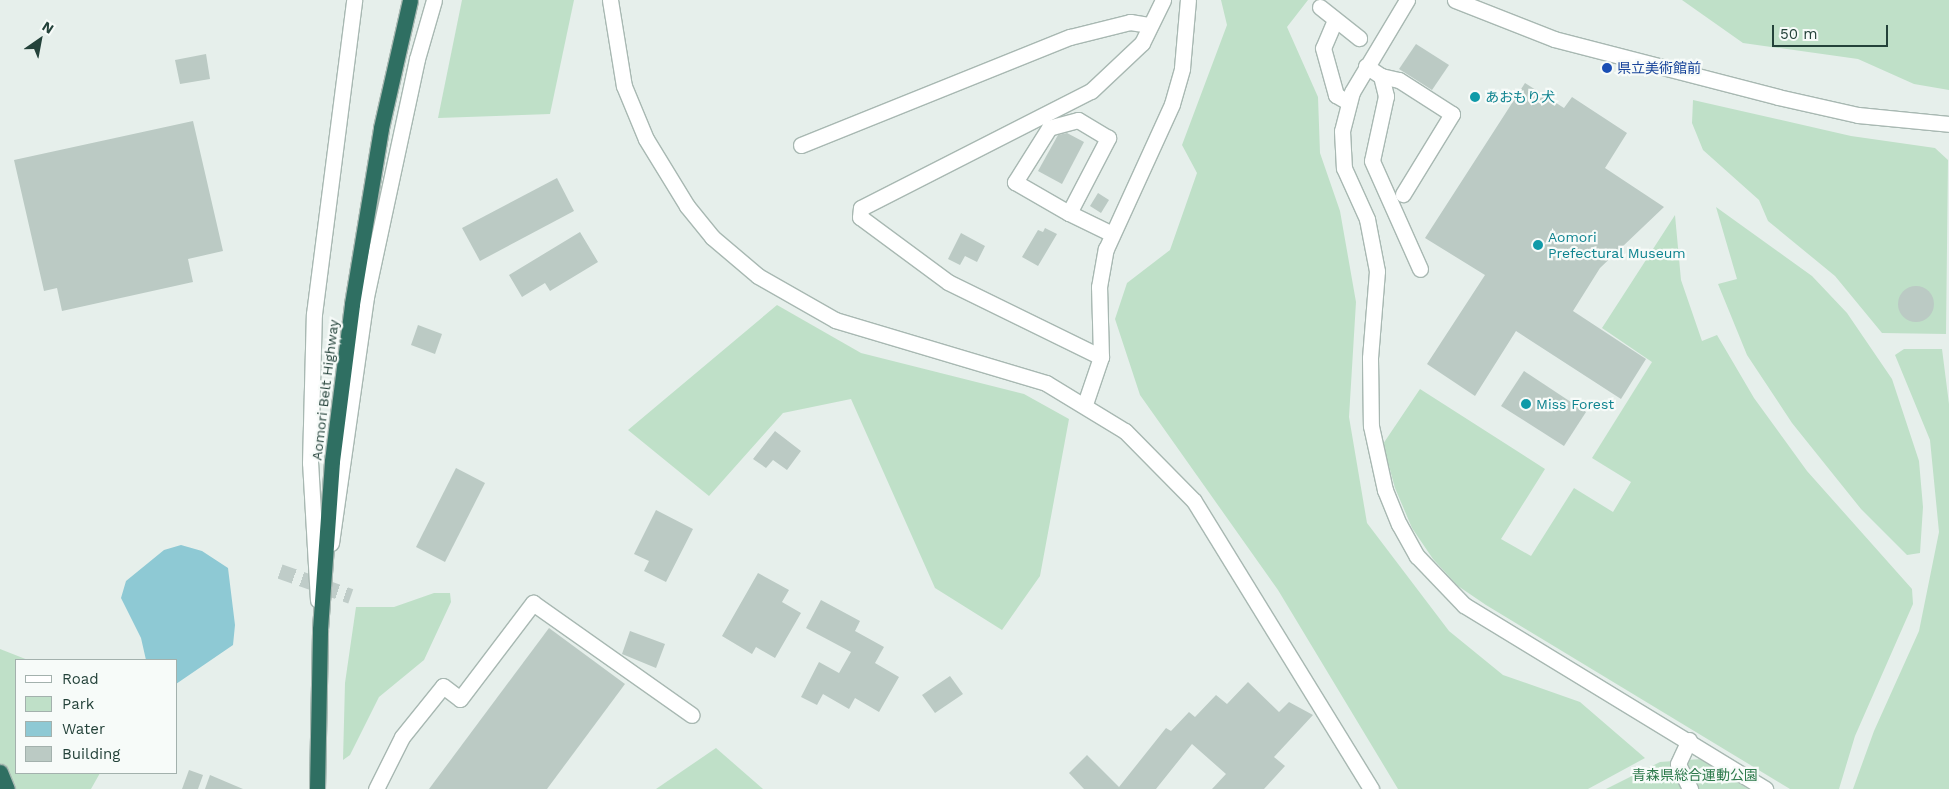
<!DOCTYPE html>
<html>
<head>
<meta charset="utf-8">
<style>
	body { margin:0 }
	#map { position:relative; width:1949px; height:789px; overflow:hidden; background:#e6efeb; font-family:"Work Sans","Noto Sans JP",sans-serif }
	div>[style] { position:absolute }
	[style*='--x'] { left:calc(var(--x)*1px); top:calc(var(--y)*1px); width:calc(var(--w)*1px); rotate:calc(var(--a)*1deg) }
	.green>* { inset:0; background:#bfe0c8 }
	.water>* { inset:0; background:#8ec9d4 }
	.building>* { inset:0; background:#bbcac4 }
	.round { border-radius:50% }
	.minor-tunnel>* { height:15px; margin-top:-7.5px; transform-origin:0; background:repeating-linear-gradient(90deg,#bfccc8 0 15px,transparent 0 23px) }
	.roads { filter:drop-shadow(1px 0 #a8b8b2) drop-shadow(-1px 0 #a8b8b2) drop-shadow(0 1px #a8b8b2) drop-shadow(0 -1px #a8b8b2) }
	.minor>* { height:15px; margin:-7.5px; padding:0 7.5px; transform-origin:7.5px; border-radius:7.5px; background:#fff }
	.highway>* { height:15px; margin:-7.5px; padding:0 7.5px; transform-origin:7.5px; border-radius:7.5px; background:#2f6f62 }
	.dots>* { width:14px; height:14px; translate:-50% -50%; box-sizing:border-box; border:2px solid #f7fbf9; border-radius:50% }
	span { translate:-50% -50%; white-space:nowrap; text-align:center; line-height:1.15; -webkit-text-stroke:4.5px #f7fbf9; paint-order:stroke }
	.transit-label { font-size:14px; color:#164399 }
	.left { translate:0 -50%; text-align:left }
	.culture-label { font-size:14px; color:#0d838f }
	.street-label { font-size:14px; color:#24423a }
	.park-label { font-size:14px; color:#2d7a4b }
	.legend { position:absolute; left:15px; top:659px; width:162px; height:115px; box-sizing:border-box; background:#f7fbf9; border:1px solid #a3b1ad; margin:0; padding:6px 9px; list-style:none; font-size:15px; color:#24423a }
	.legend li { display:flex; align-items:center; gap:10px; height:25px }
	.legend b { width:25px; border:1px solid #a3b1ad }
	.north { position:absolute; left:15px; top:15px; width:50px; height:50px; -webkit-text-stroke:4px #f7fbf9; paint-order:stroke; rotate:33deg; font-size:14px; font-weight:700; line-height:20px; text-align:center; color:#24423a }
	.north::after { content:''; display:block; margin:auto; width:18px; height:22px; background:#24423a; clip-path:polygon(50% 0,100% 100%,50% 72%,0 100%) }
	.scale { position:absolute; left:1772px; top:25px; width:116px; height:22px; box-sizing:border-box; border:2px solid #24423a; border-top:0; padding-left:6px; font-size:15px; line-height:18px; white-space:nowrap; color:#24423a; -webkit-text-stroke:4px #f7fbf9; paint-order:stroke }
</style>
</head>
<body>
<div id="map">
	<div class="green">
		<i style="clip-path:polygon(462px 0,574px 0,550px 114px,438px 118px)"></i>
		<i style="clip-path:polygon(1221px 0,1308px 0,1287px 27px,1318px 97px,1320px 153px,1340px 211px,1356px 302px,1349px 417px,1367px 523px,1449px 631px,1503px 675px,1580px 702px,1645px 758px,1588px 789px,1398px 789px,1278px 590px,1140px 395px,1115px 319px,1127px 283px,1170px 250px,1197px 173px,1182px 145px,1227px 25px)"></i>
		<i style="clip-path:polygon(1682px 0,1949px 0,1949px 90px,1914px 84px,1858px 59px,1743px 43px)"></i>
		<i style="clip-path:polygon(1693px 100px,1851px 136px,1935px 148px,1948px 160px,1946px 334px,1882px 333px,1835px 276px,1768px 221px,1759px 200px,1703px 150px,1692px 123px)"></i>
		<i style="clip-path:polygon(1716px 207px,1812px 276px,1847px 313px,1892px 379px,1919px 461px,1923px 507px,1920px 553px,1907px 555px,1861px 509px,1792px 423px,1747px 355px,1718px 284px,1737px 279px)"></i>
		<i style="clip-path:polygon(1675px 215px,1681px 280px,1702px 341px,1717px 335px,1754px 398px,1807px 471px,1912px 589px,1913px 604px,1855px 736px,1839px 789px,1790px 789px,1486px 605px,1458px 586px,1433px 559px,1412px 528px,1395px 488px,1383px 444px,1420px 389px,1545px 469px,1501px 539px,1531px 556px,1574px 488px,1613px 512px,1631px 482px,1592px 458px,1652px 362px,1602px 328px)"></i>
		<i style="clip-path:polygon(777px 305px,861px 353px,1024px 394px,1069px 419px,1040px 576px,1002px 630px,935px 588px,851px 399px,783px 413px,709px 496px,628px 430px)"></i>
		<i style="clip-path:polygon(1904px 349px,1942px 349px,1949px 404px,1949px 789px,1853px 789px,1874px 731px,1919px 631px,1939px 532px,1930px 440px,1895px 355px)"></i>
		<i style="clip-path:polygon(434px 593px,450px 593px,451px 602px,424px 660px,379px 697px,350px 755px,343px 760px,345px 683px,356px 607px,394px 607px)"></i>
		<i style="clip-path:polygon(0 649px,28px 660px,16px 660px,16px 773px,100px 773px,91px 789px,0 789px)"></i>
		<i style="clip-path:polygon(716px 748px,763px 789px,656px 789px)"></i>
		<i style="clip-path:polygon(1701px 759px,1748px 789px,1606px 789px,1660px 762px)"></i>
	</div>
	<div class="water">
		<i style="clip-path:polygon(181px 545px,202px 551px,228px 568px,235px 625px,233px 645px,176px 684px,176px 660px,146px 660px,141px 638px,121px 598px,126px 581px,164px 550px)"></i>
	</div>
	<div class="building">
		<i style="clip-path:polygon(1416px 44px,1449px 65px,1432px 90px,1399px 69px)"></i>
		<i style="clip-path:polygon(206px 54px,210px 79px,180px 84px,175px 60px)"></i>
		<i style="clip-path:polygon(1525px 83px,1564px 108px,1572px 97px,1627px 133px,1605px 168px,1664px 207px,1600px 268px,1573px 311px,1646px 359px,1621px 399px,1516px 331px,1475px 396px,1427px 364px,1485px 275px,1425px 238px)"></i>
		<i style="clip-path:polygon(193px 121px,223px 251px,188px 259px,193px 282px,62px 311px,57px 288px,44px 291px,14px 160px)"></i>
		<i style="clip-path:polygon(1067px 133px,1084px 142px,1062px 184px,1038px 171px,1058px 135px)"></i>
		<i style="clip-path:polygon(557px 178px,574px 211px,480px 261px,462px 228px)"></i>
		<i style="clip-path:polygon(1098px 193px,1109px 200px,1101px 213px,1090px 206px)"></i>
		<i style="clip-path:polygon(1045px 228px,1057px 234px,1038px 266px,1022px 257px,1038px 230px,1043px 232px)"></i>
		<i style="clip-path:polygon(580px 232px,598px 262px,550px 291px,545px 283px,522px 297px,509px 275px)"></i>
		<i style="clip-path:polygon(961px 233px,985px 246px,977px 262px,965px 256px,960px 265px,948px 259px)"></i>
		<i class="round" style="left:1898px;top:286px;width:36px;height:36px"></i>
		<i style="clip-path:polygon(418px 325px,442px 334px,435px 354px,411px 345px)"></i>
		<i style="clip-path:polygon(1524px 371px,1586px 412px,1564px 446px,1501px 406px)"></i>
		<i style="clip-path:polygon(775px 431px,801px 451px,787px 470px,773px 460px,766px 468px,753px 459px)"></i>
		<i style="clip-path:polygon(456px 468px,485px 483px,445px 562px,416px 547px)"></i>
		<i style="clip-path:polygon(656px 510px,693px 529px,666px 582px,644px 571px,649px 561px,634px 554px)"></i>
		<i style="clip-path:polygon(758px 573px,789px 590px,782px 602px,801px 613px,775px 658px,756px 647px,752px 654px,722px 636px)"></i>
		<i style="clip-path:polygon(821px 600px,860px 621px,855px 631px,884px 647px,875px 663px,899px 677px,879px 712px,855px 698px,849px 709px,823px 694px,817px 705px,801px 697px,819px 662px,839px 673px,851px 652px,806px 628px)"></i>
		<i style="clip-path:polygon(549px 628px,625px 684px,547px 789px,429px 789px)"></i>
		<i style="clip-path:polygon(630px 631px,665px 644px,656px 668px,622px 654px)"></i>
		<i style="clip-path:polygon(950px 676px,963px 694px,935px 713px,922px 695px)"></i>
		<i style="clip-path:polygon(1248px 682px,1279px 712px,1289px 702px,1313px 715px,1274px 757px,1285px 766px,1264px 789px,1212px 789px,1226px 774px,1192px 744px,1156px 789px,1084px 789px,1069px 773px,1087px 755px,1119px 787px,1166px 728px,1171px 731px,1189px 712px,1195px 717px,1216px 695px,1227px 704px)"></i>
		<i style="clip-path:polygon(189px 770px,203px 775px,198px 789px,182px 789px)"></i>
		<i style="clip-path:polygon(210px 775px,243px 789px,205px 789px)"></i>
	</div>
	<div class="minor-tunnel">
		<i style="--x:280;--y:571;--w:75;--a:19.4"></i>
	</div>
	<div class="roads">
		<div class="minor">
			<i style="--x:610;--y:0;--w:87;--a:80.8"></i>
			<i style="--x:624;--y:86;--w:57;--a:67.5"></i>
			<i style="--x:646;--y:139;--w:79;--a:58.5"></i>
			<i style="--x:687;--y:206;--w:40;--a:51"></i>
			<i style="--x:712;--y:237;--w:60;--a:40.3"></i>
			<i style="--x:758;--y:276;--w:89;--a:29.7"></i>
			<i style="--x:835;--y:320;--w:220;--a:16.6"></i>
			<i style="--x:1046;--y:383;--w:92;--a:31.3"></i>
			<i style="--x:1125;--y:431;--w:98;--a:45.4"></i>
			<i style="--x:1194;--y:501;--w:338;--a:58.4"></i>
			<i style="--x:1407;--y:0;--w:107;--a:120.9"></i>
			<i style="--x:1352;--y:92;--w:40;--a:104.4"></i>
			<i style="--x:1342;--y:131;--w:37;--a:87"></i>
			<i style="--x:1344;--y:168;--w:56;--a:65.7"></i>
			<i style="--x:1367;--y:219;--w:53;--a:79.1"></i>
			<i style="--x:1377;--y:271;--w:87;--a:94.6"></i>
			<i style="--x:1370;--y:358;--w:68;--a:89.2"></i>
			<i style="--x:1371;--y:426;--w:66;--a:77.7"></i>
			<i style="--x:1385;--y:490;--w:37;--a:68"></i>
			<i style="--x:1399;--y:524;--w:37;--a:61"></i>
			<i style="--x:1417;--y:556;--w:68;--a:46.2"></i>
			<i style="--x:1464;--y:605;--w:353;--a:31.4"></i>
			<i style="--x:1455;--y:0;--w:106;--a:21.5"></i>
			<i style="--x:1554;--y:39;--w:231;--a:14.5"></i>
			<i style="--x:1778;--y:97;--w:82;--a:12.7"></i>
			<i style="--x:1858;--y:115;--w:91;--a:5.6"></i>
			<i style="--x:1320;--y:7;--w:50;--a:38.5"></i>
			<i style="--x:1335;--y:20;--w:30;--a:113"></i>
			<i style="--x:1323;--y:48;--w:49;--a:74.5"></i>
			<i style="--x:1336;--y:95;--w:14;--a:30"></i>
			<i style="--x:1366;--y:66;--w:18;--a:34"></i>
			<i style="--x:1381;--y:76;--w:21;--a:76"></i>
			<i style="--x:1386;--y:96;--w:66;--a:102.2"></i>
			<i style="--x:1372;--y:161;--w:118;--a:66"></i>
			<i style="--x:1381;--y:76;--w:18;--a:13"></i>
			<i style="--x:1399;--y:80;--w:63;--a:32.7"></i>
			<i style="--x:1452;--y:114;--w:94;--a:121.5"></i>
			<i style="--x:801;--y:145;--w:290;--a:-21.9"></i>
			<i style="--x:1070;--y:37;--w:62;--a:-14"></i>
			<i style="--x:1130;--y:22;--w:20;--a:9"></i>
			<i style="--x:1069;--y:213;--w:85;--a:-62.5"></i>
			<i style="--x:1108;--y:138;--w:35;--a:-149"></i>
			<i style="--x:1078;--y:120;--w:30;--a:165"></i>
			<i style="--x:1049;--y:128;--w:64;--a:122.2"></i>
			<i style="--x:1015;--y:182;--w:62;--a:29.9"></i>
			<i style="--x:1069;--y:213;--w:48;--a:26"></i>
			<i style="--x:1101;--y:357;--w:170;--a:-153.9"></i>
			<i style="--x:948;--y:282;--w:109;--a:-143.5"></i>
			<i style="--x:860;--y:217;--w:9;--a:-84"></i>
			<i style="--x:861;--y:208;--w:258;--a:-27"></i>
			<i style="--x:1091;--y:91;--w:70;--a:-43.3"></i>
			<i style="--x:1142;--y:43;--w:48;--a:-64"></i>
			<i style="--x:1085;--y:404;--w:50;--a:-71.2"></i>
			<i style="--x:1101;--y:357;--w:70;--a:-91.6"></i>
			<i style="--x:1099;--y:287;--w:39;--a:-80"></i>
			<i style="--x:1106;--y:249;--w:159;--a:-65.5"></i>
			<i style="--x:1172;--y:104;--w:37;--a:-74"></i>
			<i style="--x:1182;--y:68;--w:68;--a:-85"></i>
			<i style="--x:331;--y:543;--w:248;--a:-81.9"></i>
			<i style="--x:366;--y:297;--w:243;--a:-77.9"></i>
			<i style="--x:417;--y:59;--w:61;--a:-73.9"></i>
			<i style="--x:318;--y:600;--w:137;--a:-93.3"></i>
			<i style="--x:310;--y:463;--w:149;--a:-88.5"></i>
			<i style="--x:314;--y:314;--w:317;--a:-82.7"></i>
			<i style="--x:1689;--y:740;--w:26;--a:115"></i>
			<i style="--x:1678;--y:764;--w:28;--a:64"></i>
			<i style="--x:376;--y:789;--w:58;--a:-63.4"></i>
			<i style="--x:402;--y:737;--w:65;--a:-51.2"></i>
			<i style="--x:443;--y:686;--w:21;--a:37"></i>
			<i style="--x:460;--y:699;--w:121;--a:-52.8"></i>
			<i style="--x:533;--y:603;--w:194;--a:35.2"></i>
		</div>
		<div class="highway">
			<i style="--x:0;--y:772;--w:18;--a:68"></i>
			<i style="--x:317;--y:789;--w:160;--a:-88.9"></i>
			<i style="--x:320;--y:629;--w:168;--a:-85.9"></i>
			<i style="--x:332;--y:461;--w:158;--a:-82.7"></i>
			<i style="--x:352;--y:304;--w:178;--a:-80.6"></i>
			<i style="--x:381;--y:128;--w:131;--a:-77.2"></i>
		</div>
	</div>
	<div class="dots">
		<i style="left:1607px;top:68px;background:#1a4fb4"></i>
		<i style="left:1475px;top:97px;background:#0f9aa8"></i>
		<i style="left:1538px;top:245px;background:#0f9aa8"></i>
		<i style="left:1526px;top:404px;background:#0f9aa8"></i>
	</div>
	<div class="transit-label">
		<span class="left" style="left:1617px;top:68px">県立美術館前</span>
	</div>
	<div class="culture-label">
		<span class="left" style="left:1485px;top:97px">あおもり犬</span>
		<span class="left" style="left:1548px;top:245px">Aomori<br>Prefectural Museum</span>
		<span class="left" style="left:1536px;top:404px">Miss Forest</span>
	</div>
	<div class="street-label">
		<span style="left:325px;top:390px;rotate:-83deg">Aomori Belt Highway</span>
	</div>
	<div class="park-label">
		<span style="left:1695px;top:775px">青森県総合運動公園</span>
	</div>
	<ul class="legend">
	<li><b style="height:6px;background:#fff"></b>Road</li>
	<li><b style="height:14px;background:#bfe0c8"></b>Park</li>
	<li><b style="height:14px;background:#8ec9d4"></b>Water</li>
	<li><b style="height:14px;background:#bbcac4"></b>Building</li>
	</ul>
	<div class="north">N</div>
	<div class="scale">50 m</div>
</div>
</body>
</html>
